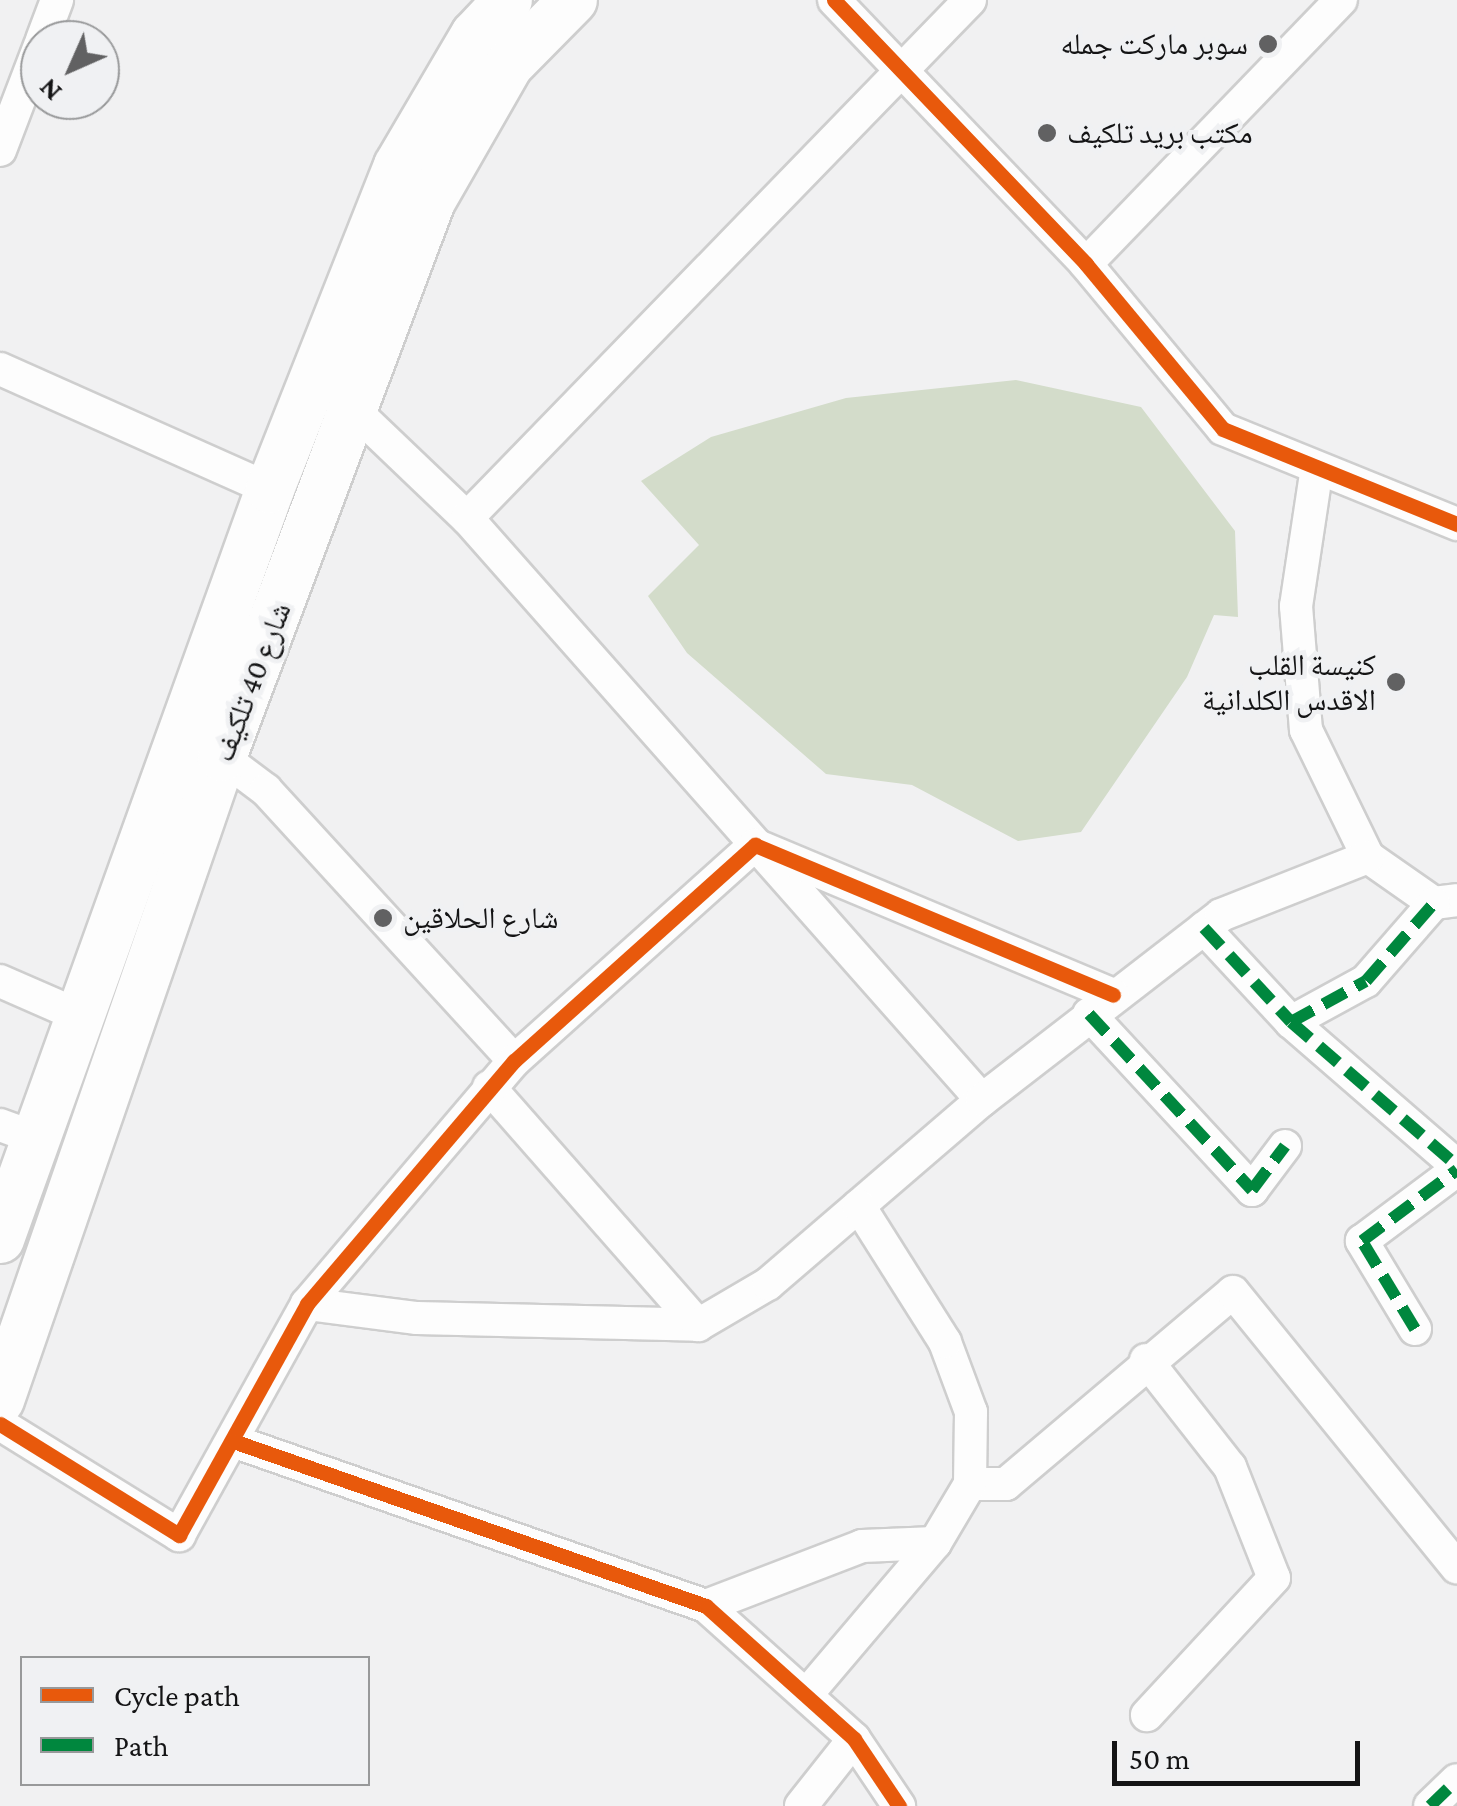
<!DOCTYPE html>
<html>
<head>
<meta charset="utf-8">
<style>
	body { margin:0 }
	#map { position:relative; width:1457px; height:1806px; overflow:hidden; background:#f1f1f2; font-family:"Crimson Pro","Noto Naskh Arabic",serif }
	div>[style] { position:absolute }
	[style*='--x'] { left:calc(var(--x)*1px); top:calc(var(--y)*1px); width:calc(var(--w)*1px); rotate:calc(var(--a)*1deg) }
	.green>* { inset:0; background:#d3dcca }
	.roads { filter:drop-shadow(2px 0 #cecece) drop-shadow(-2px 0 #cecece) drop-shadow(0 2px #cecece) drop-shadow(0 -2px #cecece) }
	.street>* { height:32px; margin:-16px; padding:0 16px; transform-origin:16px; border-radius:16px; background:#fdfdfd }
	.secondary>* { height:48px; margin:-24px; padding:0 24px; transform-origin:24px; border-radius:24px; background:#fdfdfd }
	.quiet>* { height:12px; margin-top:-6px; transform-origin:0; background:repeating-linear-gradient(90deg,#00873e 0 25px,transparent 0 37px) }
	.cycleway>* { height:15px; margin:-7.5px; padding:0 7.5px; transform-origin:7.5px; border-radius:7.5px; background:#e8590c }
	.dots>* { width:28px; height:28px; translate:-50% -50%; box-sizing:border-box; border:5px solid #f0f1f3; border-radius:50% }
	span { translate:-50% -50%; white-space:nowrap; text-align:center; line-height:1.15; -webkit-text-stroke:9px #f0f1f3; paint-order:stroke }
	.poi-label { font-size:30px; color:#141415 }
	.right { translate:-100% -50%; text-align:right }
	.left { translate:0 -50%; text-align:left }
	.street-label { font-size:30px; color:#141415 }
	.legend { position:absolute; left:20px; top:1656px; width:350px; height:130px; box-sizing:border-box; background:#f0f1f3; border:2px solid #98999a; margin:0; padding:12px 18px; list-style:none; font-size:30px; color:#141415 }
	.legend li { display:flex; align-items:center; gap:20px; height:50px }
	.legend b { width:50px; border:2px solid #98999a }
	.north { position:absolute; left:20px; top:20px; width:100px; height:100px; box-sizing:border-box; background:#f0f1f3; border:2px solid #98999a; border-radius:50%; rotate:225deg; font-size:28px; font-weight:700; line-height:40px; text-align:center; color:#141415 }
	.north::after { content:''; display:block; margin:auto; width:35px; height:45px; background:#616162; clip-path:polygon(50% 0,100% 100%,50% 72%,0 100%) }
	.scale { position:absolute; left:1112px; top:1741px; width:248px; height:45px; box-sizing:border-box; border:5px solid #141415; border-top:0; padding-left:12px; font-size:30px; line-height:35px; white-space:nowrap; color:#141415; -webkit-text-stroke:8px #f0f1f3; paint-order:stroke }
</style>
</head>
<body>
<div id="map">
	<div class="green">
		<i style="clip-path:polygon(1016px 380px,1141px 407px,1235px 531px,1238px 617px,1214px 615px,1187px 677px,1081px 832px,1018px 841px,912px 785px,826px 774px,687px 653px,648px 596px,699px 545px,641px 481px,711px 437px,846px 398px)"></i>
	</div>
	<div class="roads">
		<div class="street">
			<i style="--x:834;--y:0;--w:365;--a:46.3"></i>
			<i style="--x:1086;--y:264;--w:214;--a:50.3"></i>
			<i style="--x:1223;--y:429;--w:253;--a:22.1"></i>
			<i style="--x:42;--y:40;--w:43;--a:-69.4"></i>
			<i style="--x:0;--y:150;--w:112;--a:-69.1"></i>
			<i style="--x:1086;--y:264;--w:367;--a:-46"></i>
			<i style="--x:0;--y:369;--w:295;--a:24"></i>
			<i style="--x:357;--y:413;--w:152;--a:43.7"></i>
			<i style="--x:467;--y:518;--w:777;--a:48.5"></i>
			<i style="--x:1316;--y:474;--w:134;--a:98.6"></i>
			<i style="--x:1296;--y:606;--w:124;--a:85.4"></i>
			<i style="--x:1306;--y:730;--w:141;--a:64"></i>
			<i style="--x:1368;--y:857;--w:80;--a:34.9"></i>
			<i style="--x:1434;--y:903;--w:23;--a:-7"></i>
			<i style="--x:467;--y:518;--w:722;--a:-45.84"></i>
			<i style="--x:222;--y:757;--w:55;--a:36.9"></i>
			<i style="--x:266;--y:790;--w:367;--a:47.5"></i>
			<i style="--x:1204;--y:928;--w:128;--a:47.2"></i>
			<i style="--x:1291;--y:1022;--w:220;--a:40.9"></i>
			<i style="--x:0;--y:981;--w:87;--a:23.6"></i>
			<i style="--x:1089;--y:1014;--w:240;--a:47.2"></i>
			<i style="--x:1252;--y:1190;--w:55;--a:-53.1"></i>
			<i style="--x:1291;--y:1022;--w:85;--a:-28.7"></i>
			<i style="--x:1366;--y:981;--w:103;--a:-48.9"></i>
			<i style="--x:489;--y:1087;--w:317;--a:48.7"></i>
			<i style="--x:0;--y:1125;--w:38;--a:20"></i>
			<i style="--x:307;--y:1304;--w:111;--a:7.3"></i>
			<i style="--x:417;--y:1318;--w:281;--a:1.4"></i>
			<i style="--x:698;--y:1325;--w:81;--a:-30.4"></i>
			<i style="--x:768;--y:1284;--w:282;--a:-40.7"></i>
			<i style="--x:982;--y:1100;--w:302;--a:-37.7"></i>
			<i style="--x:1221;--y:915;--w:158;--a:-21.5"></i>
			<i style="--x:1415;--y:1329;--w:103;--a:-121.1"></i>
			<i style="--x:1362;--y:1241;--w:119;--a:-36.8"></i>
			<i style="--x:1146;--y:1360;--w:136;--a:51.9"></i>
			<i style="--x:1230;--y:1467;--w:119;--a:68.4"></i>
			<i style="--x:1274;--y:1578;--w:187;--a:132.8"></i>
			<i style="--x:0;--y:1424;--w:211;--a:31.8"></i>
			<i style="--x:179;--y:1535;--w:264;--a:-61"></i>
			<i style="--x:307;--y:1304;--w:319;--a:-49.6"></i>
			<i style="--x:514;--y:1061;--w:324;--a:-41.9"></i>
			<i style="--x:755;--y:845;--w:388;--a:22.7"></i>
			<i style="--x:233;--y:1441;--w:501;--a:19.23"></i>
			<i style="--x:706;--y:1606;--w:199;--a:41.9"></i>
			<i style="--x:854;--y:1739;--w:81;--a:56.1"></i>
			<i style="--x:970;--y:1484;--w:36;--a:0"></i>
			<i style="--x:1006;--y:1484;--w:297;--a:-40.2"></i>
			<i style="--x:1233;--y:1292;--w:355;--a:50.9"></i>
			<i style="--x:706;--y:1606;--w:167;--a:-21"></i>
			<i style="--x:862;--y:1546;--w:73;--a:-2.4"></i>
			<i style="--x:807;--y:1694;--w:198;--a:-49.7"></i>
			<i style="--x:935;--y:1543;--w:69;--a:-59.3"></i>
			<i style="--x:970;--y:1484;--w:72;--a:-89.2"></i>
			<i style="--x:971;--y:1412;--w:75;--a:-110.4"></i>
			<i style="--x:945;--y:1342;--w:161;--a:-122.3"></i>
			<i style="--x:801;--y:1806;--w:85;--a:-51.7"></i>
			<i style="--x:1430;--y:1806;--w:37;--a:-44"></i>
		</div>
		<div class="secondary">
			<i style="--x:0;--y:1239;--w:797;--a:-70.2"></i>
			<i style="--x:270;--y:489;--w:347;--a:-68.4"></i>
			<i style="--x:398;--y:166;--w:152;--a:-59.6"></i>
			<i style="--x:475;--y:35;--w:48;--a:-46.7"></i>
			<i style="--x:0;--y:1400;--w:680;--a:-70.95"></i>
			<i style="--x:222;--y:757;--w:594;--a:-69.4"></i>
			<i style="--x:431;--y:201;--w:157;--a:-60.2"></i>
			<i style="--x:509;--y:65;--w:91;--a:-45.4"></i>
		</div>
	</div>
	<div class="quiet">
		<i style="--x:1204;--y:928;--w:128;--a:47.2"></i>
		<i style="--x:1291;--y:1022;--w:220;--a:40.9"></i>
		<i style="--x:1089;--y:1014;--w:240;--a:47.2"></i>
		<i style="--x:1252;--y:1190;--w:55;--a:-53.1"></i>
		<i style="--x:1291;--y:1022;--w:85;--a:-28.7"></i>
		<i style="--x:1366;--y:981;--w:103;--a:-48.9"></i>
		<i style="--x:1415;--y:1329;--w:103;--a:-121.1"></i>
		<i style="--x:1362;--y:1241;--w:119;--a:-36.8"></i>
		<i style="--x:1430;--y:1806;--w:37;--a:-44"></i>
	</div>
	<div class="cycleway">
		<i style="--x:834;--y:0;--w:365;--a:46.3"></i>
		<i style="--x:1086;--y:264;--w:214;--a:50.3"></i>
		<i style="--x:1223;--y:429;--w:253;--a:22.1"></i>
		<i style="--x:0;--y:1424;--w:211;--a:31.8"></i>
		<i style="--x:179;--y:1535;--w:264;--a:-61"></i>
		<i style="--x:307;--y:1304;--w:319;--a:-49.6"></i>
		<i style="--x:514;--y:1061;--w:324;--a:-41.9"></i>
		<i style="--x:755;--y:845;--w:388;--a:22.7"></i>
		<i style="--x:233;--y:1441;--w:501;--a:19.23"></i>
		<i style="--x:706;--y:1606;--w:199;--a:41.9"></i>
		<i style="--x:854;--y:1739;--w:81;--a:56.1"></i>
	</div>
	<div class="dots">
		<i style="left:1268px;top:44px;background:#616162"></i>
		<i style="left:1047px;top:133px;background:#616162"></i>
		<i style="left:1396px;top:682px;background:#616162"></i>
		<i style="left:383px;top:918px;background:#616162"></i>
	</div>
	<div class="poi-label">
		<span class="right" style="left:1248px;top:44px">سوبر ماركت جمله</span>
		<span class="left" style="left:1067px;top:133px">مكتب بريد تلكيف</span>
		<span class="right" style="left:1376px;top:682px">كنيسة القلب<br>الاقدس الكلدانية</span>
		<span class="left" style="left:403px;top:918px">شارع الحلاقين</span>
	</div>
	<div class="street-label">
		<span style="left:252px;top:682px;rotate:-69deg">شارع 40 تلكيف</span>
	</div>
	<ul class="legend">
	<li><b style="height:12px;background:#e8590c"></b>Cycle path</li>
	<li><b style="height:12px;background:#00873e"></b>Path</li>
	</ul>
	<div class="north">N</div>
	<div class="scale">50 m</div>
</div>
</body>
</html>
